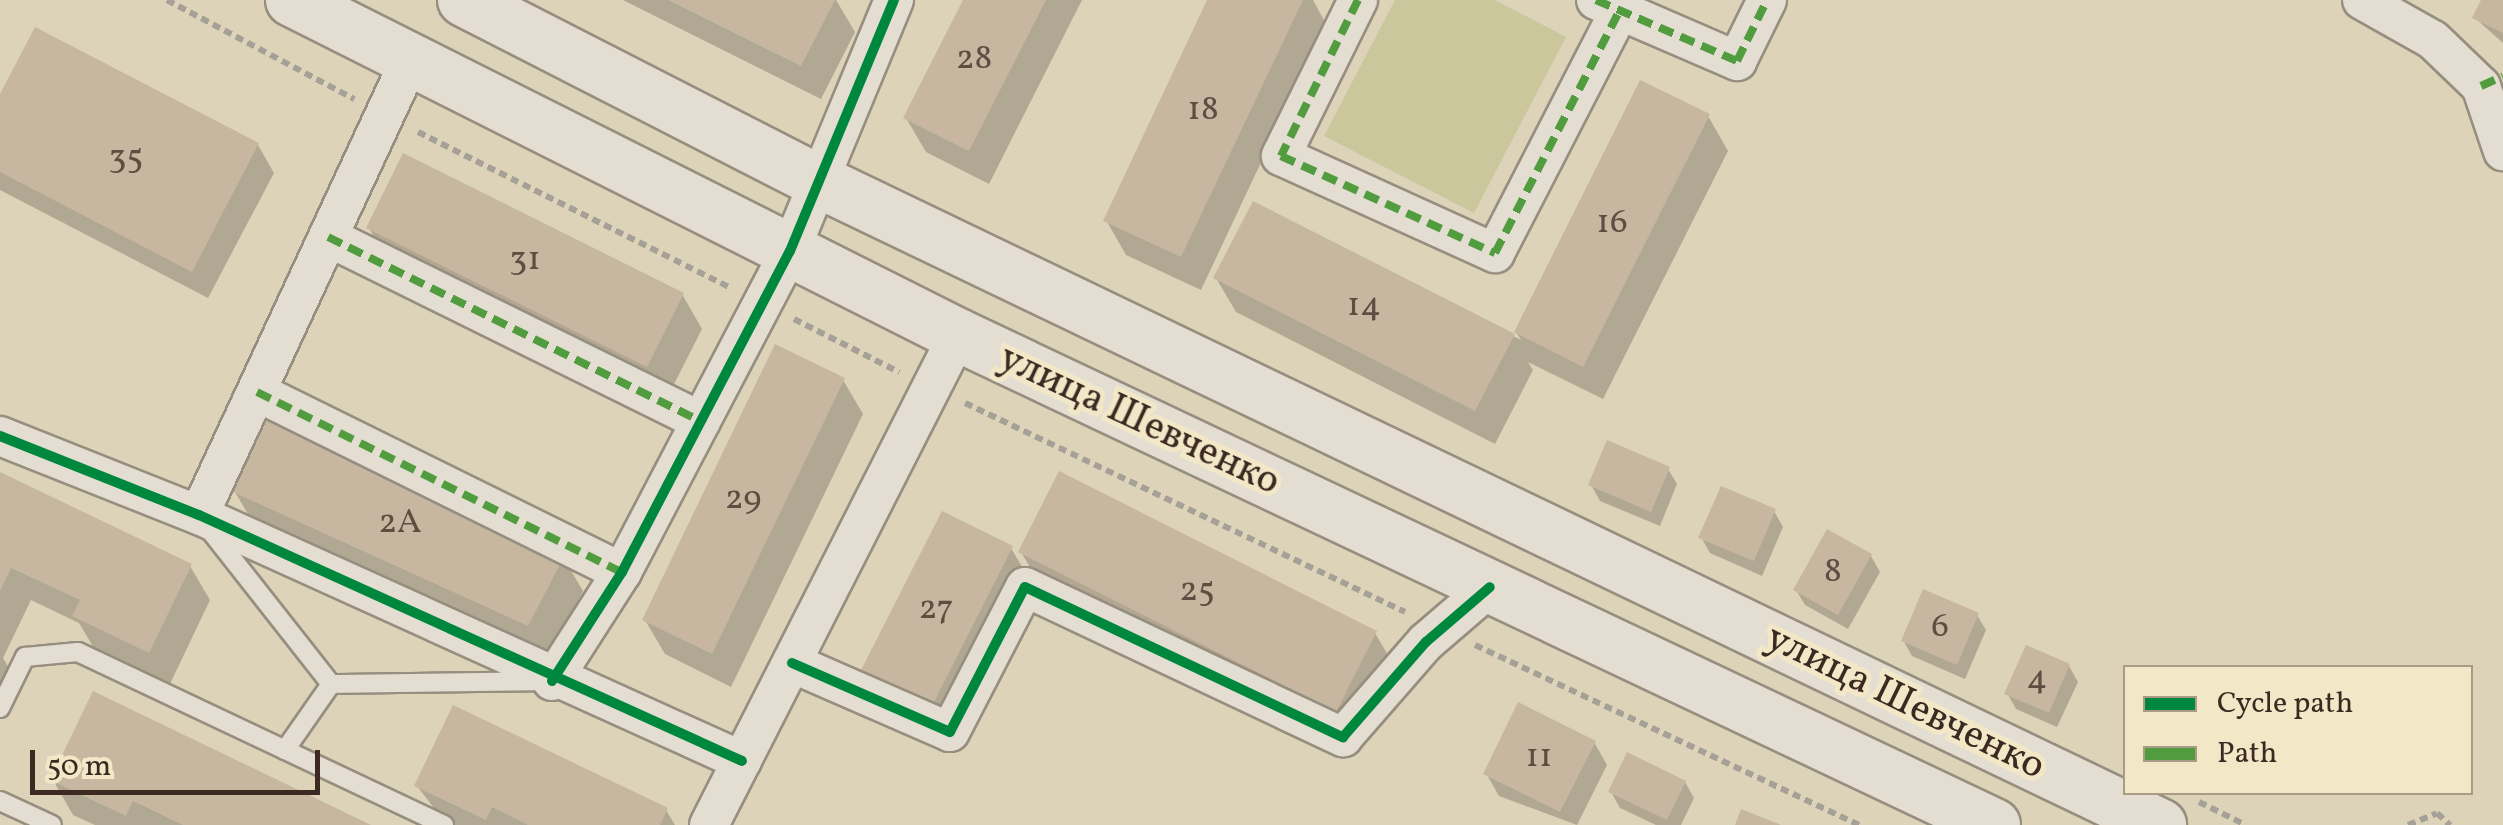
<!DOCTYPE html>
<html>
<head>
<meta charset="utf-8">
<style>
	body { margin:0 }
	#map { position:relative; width:2503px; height:825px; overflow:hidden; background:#dcd3b8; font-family:Vollkorn,serif }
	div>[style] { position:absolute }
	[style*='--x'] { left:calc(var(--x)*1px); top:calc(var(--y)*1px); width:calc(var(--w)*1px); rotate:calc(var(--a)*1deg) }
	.green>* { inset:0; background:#cac79c }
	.shadow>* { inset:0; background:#0003 }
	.building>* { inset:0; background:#c7b7a1 }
	.path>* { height:6px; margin-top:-3px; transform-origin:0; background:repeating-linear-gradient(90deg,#a6a197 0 8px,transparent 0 13px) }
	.roads { filter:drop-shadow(2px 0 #968e7f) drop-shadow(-2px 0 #968e7f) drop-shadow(0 2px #968e7f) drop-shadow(0 -2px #968e7f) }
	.lane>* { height:18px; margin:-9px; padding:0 9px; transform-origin:9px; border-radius:9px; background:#e3ded1 }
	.street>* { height:38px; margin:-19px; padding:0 19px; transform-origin:19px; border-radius:19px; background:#e3ded1 }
	.secondary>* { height:52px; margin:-26px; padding:0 26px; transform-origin:26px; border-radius:26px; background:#e3ded1 }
	.quiet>* { height:8px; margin-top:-4px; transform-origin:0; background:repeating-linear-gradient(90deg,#529c40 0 15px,transparent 0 23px) }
	.cycleway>* { height:10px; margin:-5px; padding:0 5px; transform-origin:5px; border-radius:5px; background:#00873e }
	span { translate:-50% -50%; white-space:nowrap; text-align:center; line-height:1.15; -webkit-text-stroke:10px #f2e7c7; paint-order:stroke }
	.number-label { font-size:35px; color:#5f4d42 }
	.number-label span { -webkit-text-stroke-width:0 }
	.street-label { font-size:40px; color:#3c2a22 }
	.legend { position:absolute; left:2123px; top:665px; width:350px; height:130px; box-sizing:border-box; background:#f2e7c7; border:2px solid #a99b85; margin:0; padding:12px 18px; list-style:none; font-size:30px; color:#3c2a22 }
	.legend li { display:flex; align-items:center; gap:20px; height:50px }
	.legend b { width:50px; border:2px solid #a99b85 }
	.scale { position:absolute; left:30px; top:750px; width:290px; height:45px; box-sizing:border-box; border:5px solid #3c2a22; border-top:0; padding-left:12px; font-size:30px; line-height:35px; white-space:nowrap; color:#3c2a22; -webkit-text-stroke:8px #f2e7c7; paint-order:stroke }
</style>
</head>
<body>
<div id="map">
	<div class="green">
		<i style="clip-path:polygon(1395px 0,1495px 0,1566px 37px,1474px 213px,1324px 136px)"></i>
	</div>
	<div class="shadow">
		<i style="clip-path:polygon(623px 0,836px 0,855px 32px,821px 99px)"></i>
		<i style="clip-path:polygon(965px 0,1082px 0,989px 184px,926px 152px,906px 118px)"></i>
		<i style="clip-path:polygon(1210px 0,1313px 0,1326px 24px,1201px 290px,1126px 255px,1106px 220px)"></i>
		<i style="clip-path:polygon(2484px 0,2503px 0,2503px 43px,2475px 18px)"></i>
		<i style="clip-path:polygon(0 100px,258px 145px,274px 173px,208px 298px,0 190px)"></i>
		<i style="clip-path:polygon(1708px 116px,1728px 151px,1603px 399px,1528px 362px,1533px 370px,1495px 444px,1236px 312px,1216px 278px,1254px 204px,1521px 340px,1516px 332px)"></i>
		<i style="clip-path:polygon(369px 228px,682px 294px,702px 329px,666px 400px,388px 263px)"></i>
		<i style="clip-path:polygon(843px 380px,863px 414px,731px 687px,665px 654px,645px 620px)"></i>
		<i style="clip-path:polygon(1668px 469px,1677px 484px,1660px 526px,1600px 501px,1591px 485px)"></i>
		<i style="clip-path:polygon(0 475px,190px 566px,210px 600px,169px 686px,95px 650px,79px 623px,31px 600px,3px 658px,13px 675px,0 702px)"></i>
		<i style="clip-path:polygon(235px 492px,563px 557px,583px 591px,548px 659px,255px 526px)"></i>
		<i style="clip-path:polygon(1774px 511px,1783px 527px,1762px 576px,1710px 553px,1701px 537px)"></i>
		<i style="clip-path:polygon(1011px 548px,1031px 582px,951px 741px,863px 672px)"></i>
		<i style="clip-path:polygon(1021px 552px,1375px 633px,1395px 667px,1356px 745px,1041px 586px)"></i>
		<i style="clip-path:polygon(1871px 556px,1880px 572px,1848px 629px,1805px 605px,1796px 590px)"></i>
		<i style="clip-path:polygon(1977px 615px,1986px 630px,1965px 679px,1912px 656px,1903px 640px)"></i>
		<i style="clip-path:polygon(2069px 666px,2078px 682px,2057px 727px,2016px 709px,2007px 693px)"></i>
		<i style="clip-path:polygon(1594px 742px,1607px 765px,1577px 825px,1499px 796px,1486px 773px)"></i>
		<i style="clip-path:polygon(53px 780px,365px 825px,95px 825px,73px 815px)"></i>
		<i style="clip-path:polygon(1685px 782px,1694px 798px,1681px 825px,1656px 825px,1620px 808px,1611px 792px)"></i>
		<i style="clip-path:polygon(417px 786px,666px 810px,675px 825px,447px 825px)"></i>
	</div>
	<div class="building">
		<i style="clip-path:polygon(668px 0,835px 0,801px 66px)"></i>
		<i style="clip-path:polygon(963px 0,1046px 0,969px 151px,903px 118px)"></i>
		<i style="clip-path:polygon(1207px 0,1303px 0,1181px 257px,1103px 221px)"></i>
		<i style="clip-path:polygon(2481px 0,2503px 0,2503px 33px,2472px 18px)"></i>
		<i style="clip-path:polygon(35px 27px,259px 143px,192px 272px,0 172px,0 94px)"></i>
		<i style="clip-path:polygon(1640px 80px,1710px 114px,1583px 367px,1514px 332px)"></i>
		<i style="clip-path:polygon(403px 153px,684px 293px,647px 367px,366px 228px)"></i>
		<i style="clip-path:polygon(1253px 201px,1515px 334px,1475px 411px,1213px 278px)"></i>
		<i style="clip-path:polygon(775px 344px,845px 378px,712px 654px,642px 620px)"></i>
		<i style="clip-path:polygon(269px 416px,565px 555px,528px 626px,233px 492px)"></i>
		<i style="clip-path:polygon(1607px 440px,1670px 467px,1651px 512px,1588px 485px)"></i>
		<i style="clip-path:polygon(1059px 471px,1377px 631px,1336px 712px,1018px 552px)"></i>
		<i style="clip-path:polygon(0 472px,192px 564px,149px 653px,72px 616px,80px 600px,11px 568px,0 591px)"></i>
		<i style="clip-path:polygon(1721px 486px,1776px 509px,1754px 561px,1698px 538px)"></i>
		<i style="clip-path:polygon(942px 511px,1013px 546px,931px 708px,860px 672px)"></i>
		<i style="clip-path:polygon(1827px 529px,1872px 554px,1838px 615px,1793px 590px)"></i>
		<i style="clip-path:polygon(1923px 589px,1979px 613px,1957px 665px,1901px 641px)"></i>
		<i style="clip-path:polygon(2026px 645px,2070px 664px,2049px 713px,2004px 694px)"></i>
		<i style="clip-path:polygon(93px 691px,371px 825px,183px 825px,133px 801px,126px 816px,50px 780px)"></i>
		<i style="clip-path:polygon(1518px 702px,1596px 741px,1560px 812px,1483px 774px)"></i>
		<i style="clip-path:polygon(453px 705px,668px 808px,660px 825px,528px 825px,492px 807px,486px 820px,414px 786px)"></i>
		<i style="clip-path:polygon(1627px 752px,1686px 781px,1667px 820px,1608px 792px)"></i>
		<i style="clip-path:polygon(1741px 809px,1781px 825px,1735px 825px)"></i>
	</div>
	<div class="path">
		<i style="--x:167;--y:0;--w:212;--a:27.9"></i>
		<i style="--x:418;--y:132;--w:347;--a:26.5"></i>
		<i style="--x:794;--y:319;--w:118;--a:26.8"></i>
		<i style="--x:965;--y:403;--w:487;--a:25.4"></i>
		<i style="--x:1475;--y:645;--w:424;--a:25.1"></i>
		<i style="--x:2199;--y:802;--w:52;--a:26.1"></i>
		<i style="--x:2408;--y:825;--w:31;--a:-22"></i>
		<i style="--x:2437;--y:813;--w:18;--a:43"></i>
	</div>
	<div class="roads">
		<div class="lane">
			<i style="--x:205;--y:524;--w:204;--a:51.8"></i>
			<i style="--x:0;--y:708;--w:57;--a:-63.9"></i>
			<i style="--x:25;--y:657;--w:53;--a:-5.4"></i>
			<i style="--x:78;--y:652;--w:405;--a:25.3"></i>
			<i style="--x:285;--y:750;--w:80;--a:-55.1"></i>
			<i style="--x:331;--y:684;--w:214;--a:-0.8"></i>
			<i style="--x:0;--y:801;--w:57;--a:24.8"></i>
		</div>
		<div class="street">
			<i style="--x:1358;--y:0;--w:174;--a:116.3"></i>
			<i style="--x:1281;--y:156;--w:235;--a:24.4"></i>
			<i style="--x:1495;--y:253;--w:273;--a:-62.8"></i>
			<i style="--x:1596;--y:0;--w:154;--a:23.4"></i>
			<i style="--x:1737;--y:61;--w:68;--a:-63.8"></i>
			<i style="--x:2362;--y:0;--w:81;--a:29.4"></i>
			<i style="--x:2433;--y:40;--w:66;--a:43.8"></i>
			<i style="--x:2481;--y:86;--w:69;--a:71.3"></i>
			<i style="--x:328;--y:237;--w:416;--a:26.3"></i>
			<i style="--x:257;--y:392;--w:407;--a:26.3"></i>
			<i style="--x:0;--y:436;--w:214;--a:21.7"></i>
			<i style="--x:199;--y:515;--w:596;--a:24.37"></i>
			<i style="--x:199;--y:515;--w:504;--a:-65.11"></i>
			<i style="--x:792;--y:663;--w:172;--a:23.6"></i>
			<i style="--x:950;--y:732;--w:163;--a:-62.7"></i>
			<i style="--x:1025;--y:587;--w:352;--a:25.3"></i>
			<i style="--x:1343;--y:737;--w:126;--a:-48.9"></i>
			<i style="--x:1426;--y:642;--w:84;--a:-40.7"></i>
			<i style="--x:552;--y:681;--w:130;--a:-57.3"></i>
			<i style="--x:622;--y:572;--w:362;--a:-62.4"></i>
			<i style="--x:790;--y:251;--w:272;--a:-67.5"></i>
			<i style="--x:709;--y:825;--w:550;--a:-63.06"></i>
		</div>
		<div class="secondary">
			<i style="--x:292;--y:0;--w:746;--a:26.7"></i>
			<i style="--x:958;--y:335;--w:1146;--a:25.31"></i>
			<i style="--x:464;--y:0;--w:395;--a:27.1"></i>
			<i style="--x:816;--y:180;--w:1491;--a:25.64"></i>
		</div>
	</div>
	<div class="quiet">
		<i style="--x:1358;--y:0;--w:174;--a:116.3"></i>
		<i style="--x:1281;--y:156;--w:235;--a:24.4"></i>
		<i style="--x:1495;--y:253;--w:273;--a:-62.8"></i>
		<i style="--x:1596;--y:0;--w:154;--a:23.4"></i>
		<i style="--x:1737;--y:61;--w:68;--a:-63.8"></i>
		<i style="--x:2481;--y:86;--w:24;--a:-24"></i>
		<i style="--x:328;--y:237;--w:416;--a:26.3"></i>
		<i style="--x:257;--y:392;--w:407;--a:26.3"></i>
	</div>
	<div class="cycleway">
		<i style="--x:0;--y:436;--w:214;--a:21.7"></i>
		<i style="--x:199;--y:515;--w:596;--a:24.37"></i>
		<i style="--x:792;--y:663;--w:172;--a:23.6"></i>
		<i style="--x:950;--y:732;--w:163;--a:-62.7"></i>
		<i style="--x:1025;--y:587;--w:352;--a:25.3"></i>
		<i style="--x:1343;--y:737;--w:126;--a:-48.9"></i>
		<i style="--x:1426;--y:642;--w:84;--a:-40.7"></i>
		<i style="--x:552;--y:681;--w:130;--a:-57.3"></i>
		<i style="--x:622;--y:572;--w:362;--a:-62.4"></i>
		<i style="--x:790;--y:251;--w:272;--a:-67.5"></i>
	</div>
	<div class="number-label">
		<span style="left:974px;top:59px">28</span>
		<span style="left:1203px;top:110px">18</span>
		<span style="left:126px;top:158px">35</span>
		<span style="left:1612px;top:223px">16</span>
		<span style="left:525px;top:260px">31</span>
		<span style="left:1364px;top:306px">14</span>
		<span style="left:743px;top:499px">29</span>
		<span style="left:400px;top:523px">2А</span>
		<span style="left:1833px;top:572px">8</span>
		<span style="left:1197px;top:591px">25</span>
		<span style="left:936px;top:609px">27</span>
		<span style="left:1940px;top:627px">6</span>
		<span style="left:2037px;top:679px">4</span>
		<span style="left:1539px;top:757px">11</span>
	</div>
	<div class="street-label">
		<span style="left:1139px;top:421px;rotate:25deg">улица Шевченко</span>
		<span style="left:1905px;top:703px;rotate:26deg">улица Шевченко</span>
	</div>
	<ul class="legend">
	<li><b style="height:12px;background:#00873e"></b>Cycle path</li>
	<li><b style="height:12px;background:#529c40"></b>Path</li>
	</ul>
	<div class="scale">50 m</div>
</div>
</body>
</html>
